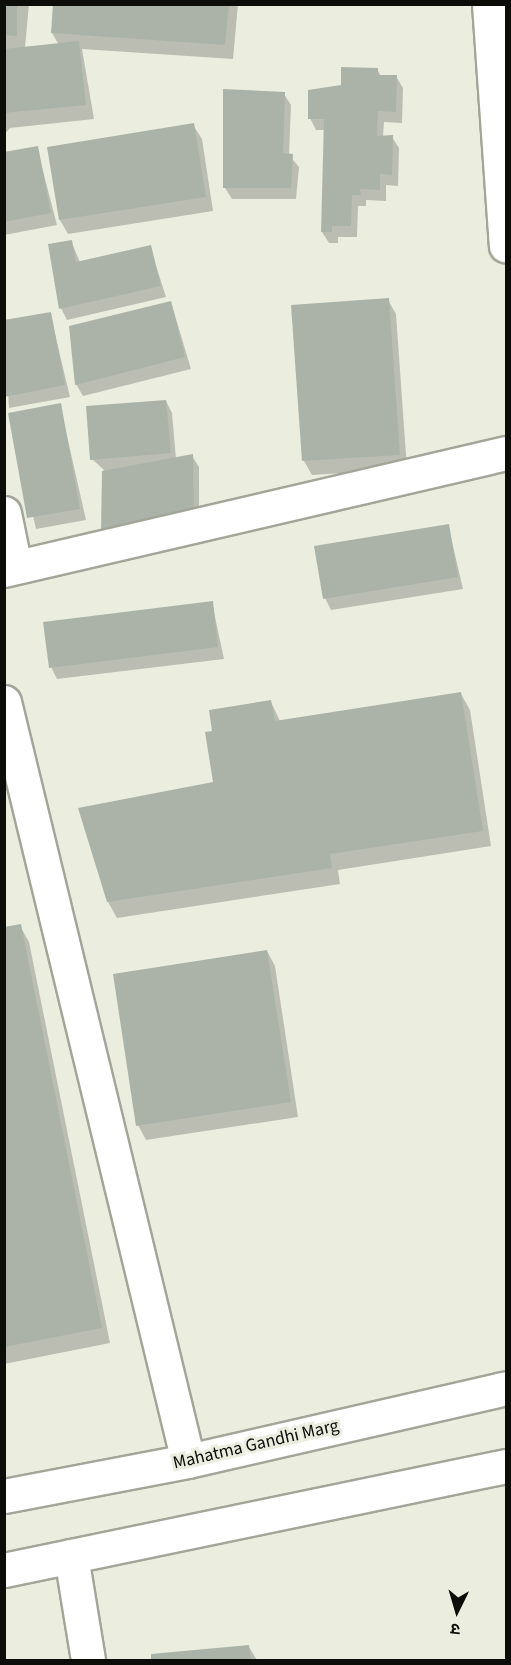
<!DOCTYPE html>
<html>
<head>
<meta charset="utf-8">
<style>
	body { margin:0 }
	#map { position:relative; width:511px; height:1665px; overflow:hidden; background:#ebeddf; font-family:"Source Sans 3","Noto Sans Devanagari",sans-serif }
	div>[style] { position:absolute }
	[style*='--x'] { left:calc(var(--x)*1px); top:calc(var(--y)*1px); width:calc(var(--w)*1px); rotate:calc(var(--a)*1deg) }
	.shadow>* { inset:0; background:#0003 }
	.building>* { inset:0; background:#abb3a8 }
	.roads { filter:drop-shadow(2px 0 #a4a599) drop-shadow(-2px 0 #a4a599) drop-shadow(0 2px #a4a599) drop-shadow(0 -2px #a4a599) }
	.street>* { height:33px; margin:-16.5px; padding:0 16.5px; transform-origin:16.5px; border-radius:16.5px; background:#fff }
	.secondary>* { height:33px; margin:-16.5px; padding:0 16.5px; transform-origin:16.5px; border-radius:16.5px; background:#fff }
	span { translate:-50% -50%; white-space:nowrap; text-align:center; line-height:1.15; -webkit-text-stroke:6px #ebeddf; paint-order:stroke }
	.street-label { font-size:18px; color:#0c0c08 }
	.frame { position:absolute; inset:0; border:6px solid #0c0c08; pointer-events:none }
	.north { position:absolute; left:427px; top:1581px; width:60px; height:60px; -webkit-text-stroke:4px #ebeddf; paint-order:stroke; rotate:185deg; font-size:16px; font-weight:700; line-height:24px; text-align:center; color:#0c0c08 }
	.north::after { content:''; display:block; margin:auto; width:21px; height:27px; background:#0c0c08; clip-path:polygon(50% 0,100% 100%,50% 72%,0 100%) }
</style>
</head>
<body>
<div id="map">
	<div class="shadow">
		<i style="clip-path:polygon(4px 4px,29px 4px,25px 48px,59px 45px,52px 33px,54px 4px,238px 4px,233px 59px,82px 49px,94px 119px,10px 128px,4px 135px)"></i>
		<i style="clip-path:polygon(377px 69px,381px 76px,396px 76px,403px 88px,402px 123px,384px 122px,383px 137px,392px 137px,399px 148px,398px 186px,386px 185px,386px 201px,366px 200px,366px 206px,358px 206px,357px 237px,338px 237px,338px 243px,329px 243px,322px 232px,326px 130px,316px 130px,310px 118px,342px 87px)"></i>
		<i style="clip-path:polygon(284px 94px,291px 105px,289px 155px,299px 167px,296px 199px,232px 199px,225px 188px)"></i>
		<i style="clip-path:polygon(193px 125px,202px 139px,213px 211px,68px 234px,60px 220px)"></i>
		<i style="clip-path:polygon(37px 148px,57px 225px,4px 235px,4px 154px)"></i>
		<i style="clip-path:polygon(71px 241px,80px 262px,150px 247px,166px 297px,67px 320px,61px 308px)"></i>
		<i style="clip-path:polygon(388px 300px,396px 314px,407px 469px,312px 475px,304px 461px,293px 306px)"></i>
		<i style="clip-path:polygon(171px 302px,191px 369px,83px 396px,76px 384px)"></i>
		<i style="clip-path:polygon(50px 313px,70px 397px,9px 408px,4px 322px)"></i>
		<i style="clip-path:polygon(166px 401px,172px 413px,176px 459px,192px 456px,199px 467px,199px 525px,103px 531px,104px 470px,92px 459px)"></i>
		<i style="clip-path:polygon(60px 405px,86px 520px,36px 529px,10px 414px)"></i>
		<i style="clip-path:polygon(448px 525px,463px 589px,331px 610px,325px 598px)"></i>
		<i style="clip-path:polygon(212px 603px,224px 659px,57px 679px,51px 667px)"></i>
		<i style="clip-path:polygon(461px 694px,470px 710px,491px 846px,338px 870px,340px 884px,117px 918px,108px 902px,215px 783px,214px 732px,271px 702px,280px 721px)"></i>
		<i style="clip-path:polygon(20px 926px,29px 942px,110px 1343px,4px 1364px,4px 929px)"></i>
		<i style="clip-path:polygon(267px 951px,275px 966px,298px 1117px,146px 1140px,138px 1125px)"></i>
		<i style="clip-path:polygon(249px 1647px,257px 1660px,153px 1660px,152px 1656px)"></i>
	</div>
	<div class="building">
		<i style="clip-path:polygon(4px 4px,17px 4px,17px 36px,4px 35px)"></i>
		<i style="clip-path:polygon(53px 4px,229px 4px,225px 45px,51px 33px)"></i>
		<i style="clip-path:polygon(79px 41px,86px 105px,4px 113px,4px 49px)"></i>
		<i style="clip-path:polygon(341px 67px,378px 68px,378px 75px,397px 75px,396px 112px,378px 111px,377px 136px,393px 135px,392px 175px,380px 174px,380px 190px,360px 189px,361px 195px,352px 195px,351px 226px,332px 226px,332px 232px,321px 232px,324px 119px,308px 119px,308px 90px,341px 85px)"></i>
		<i style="clip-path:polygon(223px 89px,285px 92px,283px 153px,293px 154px,291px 188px,223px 188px)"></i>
		<i style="clip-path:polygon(194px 123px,206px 197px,59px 220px,47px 147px)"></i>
		<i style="clip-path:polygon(38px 146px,51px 213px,4px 222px,4px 152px)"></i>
		<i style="clip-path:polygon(72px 240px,76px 262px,151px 245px,161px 286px,59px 309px,48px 244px)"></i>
		<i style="clip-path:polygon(389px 298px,400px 455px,302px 461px,291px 305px)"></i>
		<i style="clip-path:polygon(171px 301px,185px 357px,75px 385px,69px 326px)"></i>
		<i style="clip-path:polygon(51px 312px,65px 385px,4px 397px,4px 320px)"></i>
		<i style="clip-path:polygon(166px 400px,171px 453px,90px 460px,86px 406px)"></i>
		<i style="clip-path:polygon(61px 403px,80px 509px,27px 518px,8px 413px)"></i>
		<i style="clip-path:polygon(193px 454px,194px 514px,101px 532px,102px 471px)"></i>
		<i style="clip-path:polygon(449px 524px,458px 577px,323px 599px,314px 546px)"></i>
		<i style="clip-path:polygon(213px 601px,218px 647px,49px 668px,43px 622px)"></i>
		<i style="clip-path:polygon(461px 692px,483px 831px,330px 854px,332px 868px,107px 902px,78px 808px,213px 782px,205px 732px,212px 731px,209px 710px,271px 700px,275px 721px)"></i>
		<i style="clip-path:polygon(21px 924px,102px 1328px,4px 1347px,4px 927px)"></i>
		<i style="clip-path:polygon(267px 950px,291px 1102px,136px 1126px,113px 974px)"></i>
		<i style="clip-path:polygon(249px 1645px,251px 1660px,151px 1660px,151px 1654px)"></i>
	</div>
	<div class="roads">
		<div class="street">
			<i style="--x:4;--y:513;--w:55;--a:78.5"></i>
			<i style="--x:4;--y:570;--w:515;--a:-13.12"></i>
			<i style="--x:4;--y:702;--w:781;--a:76.37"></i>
			<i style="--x:71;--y:1556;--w:105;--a:80.7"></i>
		</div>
		<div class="secondary">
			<i style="--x:489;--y:4;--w:242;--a:86"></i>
			<i style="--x:4;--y:1496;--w:187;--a:-10.8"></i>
			<i style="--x:188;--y:1461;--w:326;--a:-12.9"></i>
			<i style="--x:4;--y:1570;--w:513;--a:-11.7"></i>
		</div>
	</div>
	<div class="street-label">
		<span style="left:256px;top:1445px;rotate:-13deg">Mahatma Gandhi Marg</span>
	</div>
	<div class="frame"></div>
	<div class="north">उ</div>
</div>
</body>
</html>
